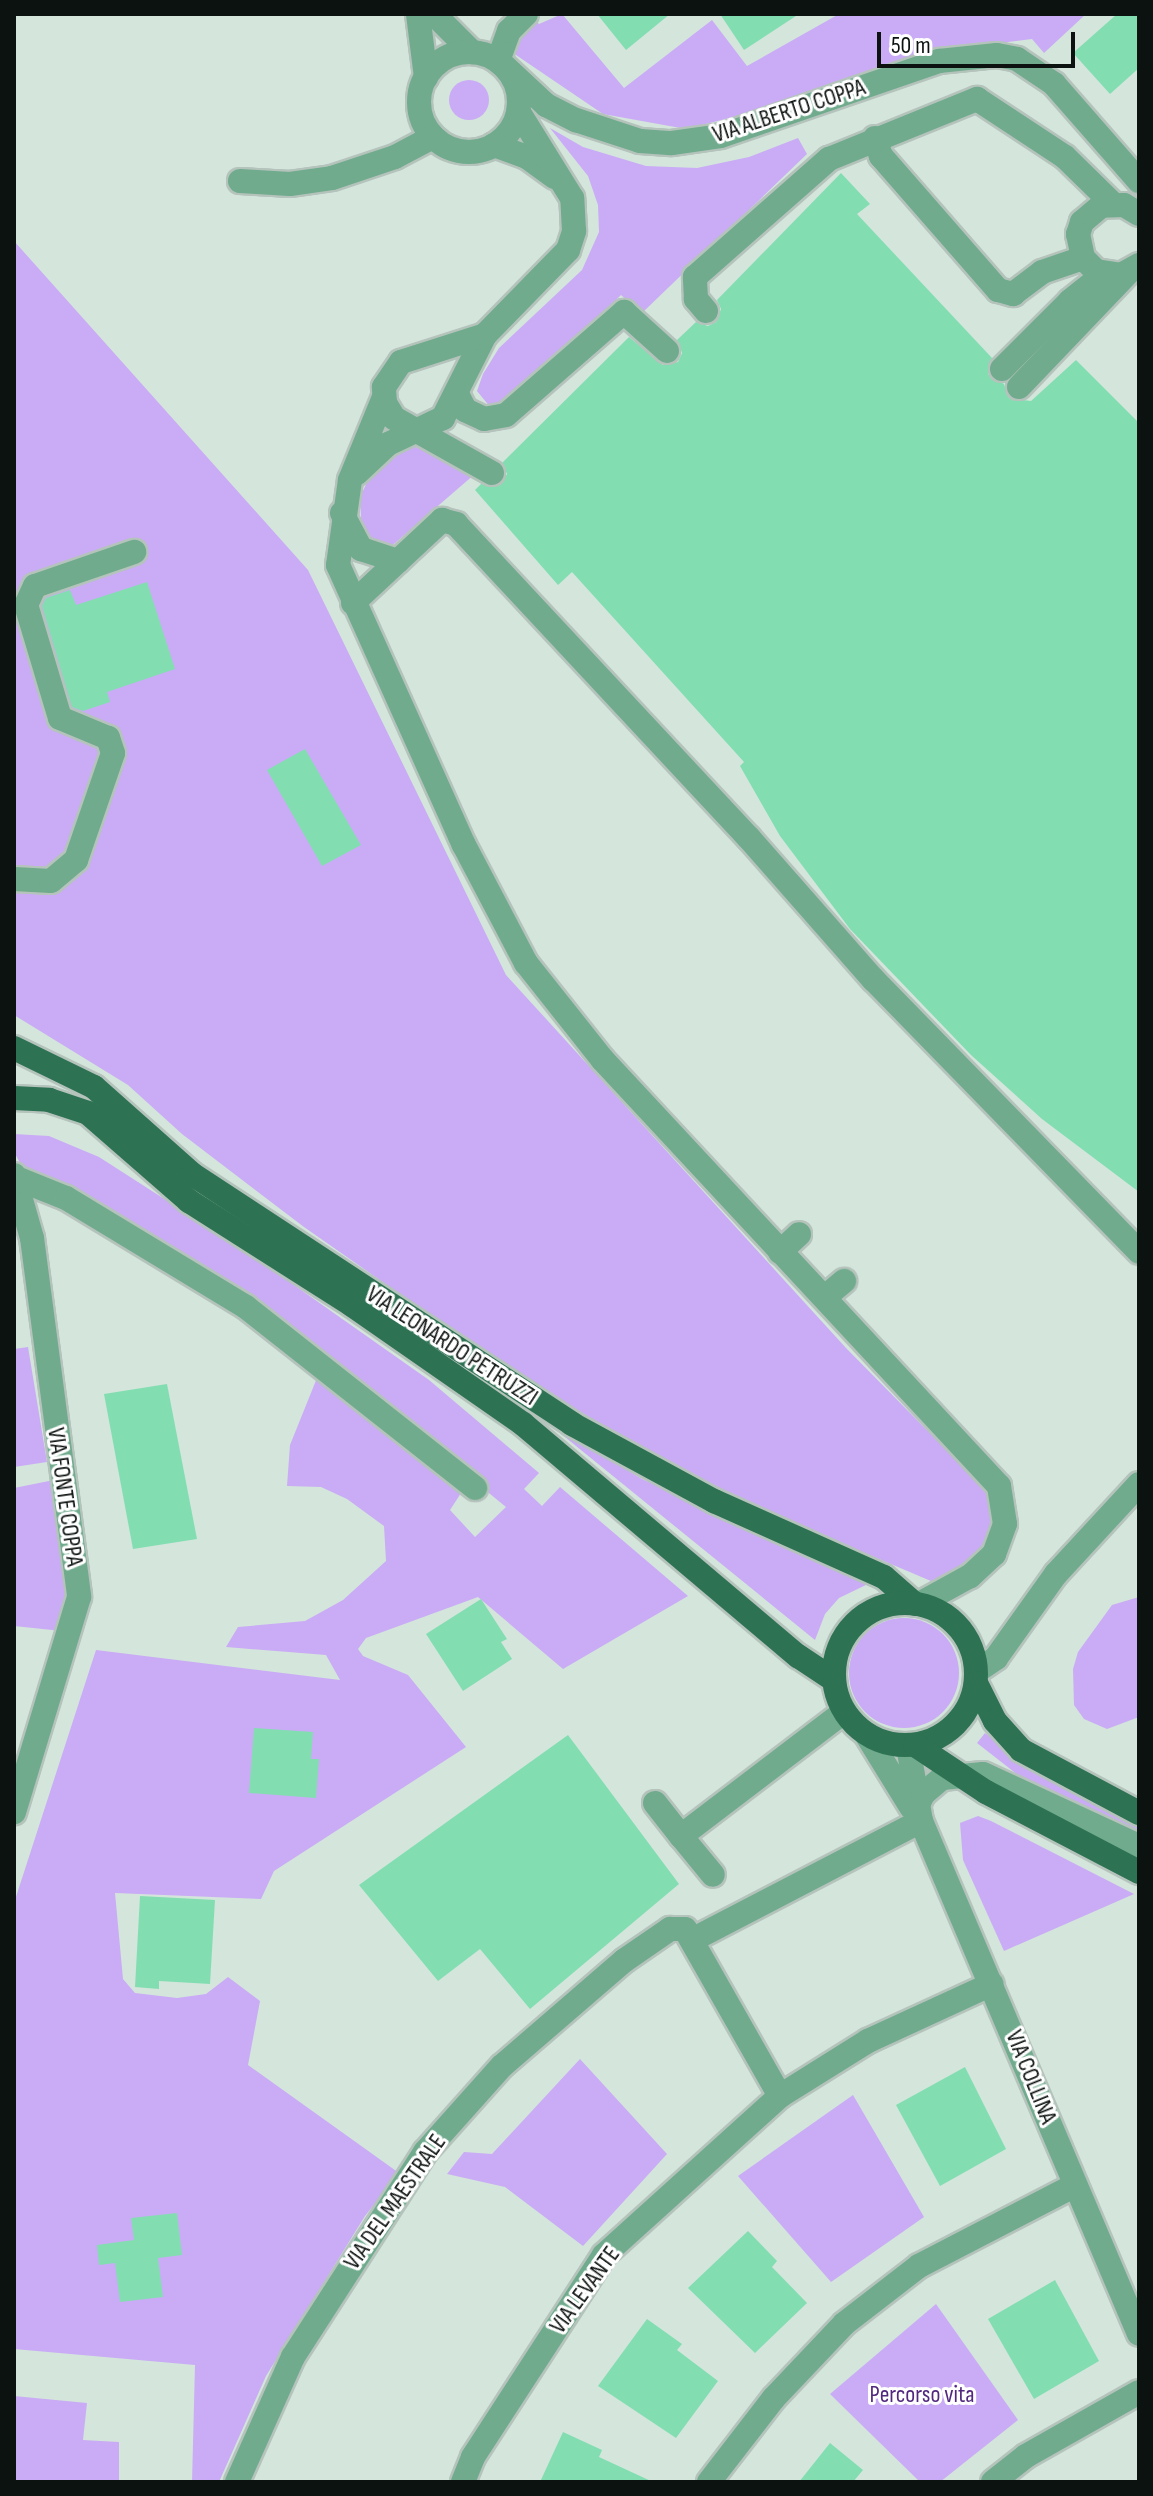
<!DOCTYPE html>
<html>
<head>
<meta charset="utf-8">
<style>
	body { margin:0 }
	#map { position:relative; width:1153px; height:2496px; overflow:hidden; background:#d4e5dc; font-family:"Sofia Sans Condensed",sans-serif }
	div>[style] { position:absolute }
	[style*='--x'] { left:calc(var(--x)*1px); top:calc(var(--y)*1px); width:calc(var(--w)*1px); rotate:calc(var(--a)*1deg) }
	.green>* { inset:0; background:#c9acf5 }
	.round { border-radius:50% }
	.building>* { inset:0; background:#82deb1 }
	.roads { filter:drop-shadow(2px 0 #b4c3bb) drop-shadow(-2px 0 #b4c3bb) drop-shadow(0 2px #b4c3bb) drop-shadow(0 -2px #b4c3bb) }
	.minor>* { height:24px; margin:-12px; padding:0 12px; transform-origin:12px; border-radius:12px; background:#70ab8d }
	.minor>.ring { margin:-12px; padding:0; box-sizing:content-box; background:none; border:24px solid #70ab8d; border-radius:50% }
	.major>* { height:24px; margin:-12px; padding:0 12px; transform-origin:12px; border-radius:12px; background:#2d7253 }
	.major>.ring { margin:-12px; padding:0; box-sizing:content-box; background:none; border:24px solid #2d7253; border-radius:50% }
	span { translate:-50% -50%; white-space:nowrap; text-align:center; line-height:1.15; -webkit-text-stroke:6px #fff; paint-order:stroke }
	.street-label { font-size:24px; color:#0c120f }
	.park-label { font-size:24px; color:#51287e }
	.frame { position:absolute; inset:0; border:16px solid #0c120f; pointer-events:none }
	.scale { position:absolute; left:877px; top:32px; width:198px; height:36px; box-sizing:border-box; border:4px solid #0c120f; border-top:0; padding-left:10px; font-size:24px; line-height:28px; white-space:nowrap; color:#0c120f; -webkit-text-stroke:6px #fff; paint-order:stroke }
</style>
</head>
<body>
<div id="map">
	<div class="green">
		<i style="clip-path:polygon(562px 14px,624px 88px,712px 20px,747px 66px,839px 14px,1086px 14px,1044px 53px,1032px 39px,928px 52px,745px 114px,686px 129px,603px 114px,516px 55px,516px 39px,532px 17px,539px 24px)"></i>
		<i class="round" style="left:449px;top:80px;width:40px;height:40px"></i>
		<i style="clip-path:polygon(550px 128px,583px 147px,646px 166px,697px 168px,749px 157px,798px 138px,807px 154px,642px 313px,621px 295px,521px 394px,491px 408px,477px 391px,483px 374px,499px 348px,582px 270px,599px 232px,598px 205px,588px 176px)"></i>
		<i style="clip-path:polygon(14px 241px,308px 570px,506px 975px,846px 1348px,987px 1491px,993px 1525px,979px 1556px,938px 1584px,688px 1478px,480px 1350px,304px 1227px,182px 1134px,128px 1085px,14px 1015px)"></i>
		<i style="clip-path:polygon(411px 445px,476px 473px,387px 550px,362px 537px,360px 497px,372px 472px)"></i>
		<i style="clip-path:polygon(14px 1134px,49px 1136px,99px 1157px,250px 1254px,429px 1380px,539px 1473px,524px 1489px,542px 1506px,560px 1487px,688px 1596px,563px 1669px,478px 1597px,366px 1638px,358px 1649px,363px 1656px,408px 1675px,466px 1747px,274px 1871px,261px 1899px,115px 1893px,123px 1979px,135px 1993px,177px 1998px,206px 1994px,228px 1977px,260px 2001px,248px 2065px,399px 2173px,365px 2216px,266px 2376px,219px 2482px,192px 2482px,195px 2365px,14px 2349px,14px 1903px,96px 1650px,340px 1680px,326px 1655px,226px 1647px,238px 1627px,305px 1621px,343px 1600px,386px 1561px,384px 1526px,347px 1499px,321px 1487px,287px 1486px,290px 1445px,319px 1373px,463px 1490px,450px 1510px,475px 1537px,506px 1507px,266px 1311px,24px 1170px,14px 1152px)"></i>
		<i style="clip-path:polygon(28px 1347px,47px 1462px,14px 1467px,14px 1349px)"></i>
		<i style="clip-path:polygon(544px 1420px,642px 1479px,872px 1582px,839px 1598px,825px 1614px,815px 1640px)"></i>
		<i style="clip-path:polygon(54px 1480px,75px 1595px,62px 1631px,14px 1626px,14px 1488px)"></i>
		<i style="clip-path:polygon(1139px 1597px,1139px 1717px,1107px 1729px,1084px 1719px,1074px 1705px,1073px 1669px,1078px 1652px,1112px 1605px)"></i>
		<i class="round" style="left:849px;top:1618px;width:110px;height:110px"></i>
		<i style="clip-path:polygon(985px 1733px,1046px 1778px,1139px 1824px,1139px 1836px,1018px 1775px,977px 1743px)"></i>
		<i style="clip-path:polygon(978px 1816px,991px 1821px,1134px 1894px,1004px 1951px,963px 1860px,960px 1823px)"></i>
		<i style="clip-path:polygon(580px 2059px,667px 2154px,583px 2246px,505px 2187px,447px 2174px,464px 2152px,492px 2154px)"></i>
		<i style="clip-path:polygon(853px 2095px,924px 2217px,831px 2282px,738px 2176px)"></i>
		<i style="clip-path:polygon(936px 2304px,1018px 2420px,940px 2482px,920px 2482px,830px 2394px)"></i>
		<i style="clip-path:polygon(14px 2396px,87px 2403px,83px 2440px,119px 2442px,119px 2482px,14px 2482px)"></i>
	</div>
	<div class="building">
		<i style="clip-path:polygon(597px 14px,670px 14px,626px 50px)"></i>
		<i style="clip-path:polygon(720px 14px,799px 14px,744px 50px)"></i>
		<i style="clip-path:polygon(1117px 14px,1139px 14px,1139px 68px,1110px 94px,1073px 53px)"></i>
		<i style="clip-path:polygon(841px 173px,870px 204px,857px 214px,992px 358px,988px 374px,1004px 384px,1009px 398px,1031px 401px,1076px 360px,1139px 423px,1139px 1192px,1042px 1119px,971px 1055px,850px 929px,780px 836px,740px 766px,744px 762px,572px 572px,558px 585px,475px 490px,481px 484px,500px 485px,507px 474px,502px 463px,629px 337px,663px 365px,678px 362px,682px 353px,677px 340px,696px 322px,708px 326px,716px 322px,721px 309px,717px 300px)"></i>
		<i style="clip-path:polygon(147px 582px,175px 669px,107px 692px,110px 702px,83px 711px,72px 707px,42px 606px,46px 598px,70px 590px,76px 605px)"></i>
		<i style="clip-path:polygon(305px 749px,361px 845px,322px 866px,267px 770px)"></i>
		<i style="clip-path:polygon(167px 1384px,197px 1539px,133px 1549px,104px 1394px)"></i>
		<i style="clip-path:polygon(481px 1599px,507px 1639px,501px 1642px,512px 1659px,463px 1691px,426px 1634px)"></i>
		<i style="clip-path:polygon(254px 1728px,313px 1732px,311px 1759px,319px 1759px,316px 1798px,249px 1793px)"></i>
		<i style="clip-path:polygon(568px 1735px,679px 1884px,530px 2009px,480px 1949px,438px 1981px,359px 1885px)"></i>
		<i style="clip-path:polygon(140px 1896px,215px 1900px,210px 1984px,159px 1981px,159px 1989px,135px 1987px)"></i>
		<i style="clip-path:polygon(965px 2067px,1006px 2149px,940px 2186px,896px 2105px)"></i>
		<i style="clip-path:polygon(177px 2213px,182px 2255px,158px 2258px,163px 2297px,120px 2302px,115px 2263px,99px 2265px,97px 2245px,134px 2240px,131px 2218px)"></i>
		<i style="clip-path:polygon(748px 2231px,777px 2261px,772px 2267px,807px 2303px,755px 2353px,688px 2288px)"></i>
		<i style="clip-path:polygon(1055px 2280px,1099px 2361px,1034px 2399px,988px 2319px)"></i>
		<i style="clip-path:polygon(647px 2319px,682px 2344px,677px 2350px,718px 2381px,676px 2438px,598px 2386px)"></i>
		<i style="clip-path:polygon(563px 2432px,602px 2450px,599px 2457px,653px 2482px,540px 2482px)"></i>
		<i style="clip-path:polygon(830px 2443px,863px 2470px,853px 2482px,799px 2482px)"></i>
	</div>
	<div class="roads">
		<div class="minor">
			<i style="--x:418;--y:14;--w:64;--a:82.8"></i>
			<i style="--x:434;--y:14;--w:54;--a:45"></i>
			<i class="ring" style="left:419px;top:52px;width:76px;height:76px"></i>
			<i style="--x:498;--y:61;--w:32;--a:-70"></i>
			<i style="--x:509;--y:31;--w:24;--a:-45"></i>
			<i style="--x:501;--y:63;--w:62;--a:43"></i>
			<i style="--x:546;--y:105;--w:34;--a:27"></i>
			<i style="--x:576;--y:120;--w:67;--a:18.2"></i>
			<i style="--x:640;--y:141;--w:32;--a:4"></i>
			<i style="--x:672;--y:143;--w:49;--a:-8.1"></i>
			<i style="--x:721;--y:136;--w:231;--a:-19"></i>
			<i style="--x:939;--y:61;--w:58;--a:-5.9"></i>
			<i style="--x:997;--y:55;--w:20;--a:11"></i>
			<i style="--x:1017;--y:59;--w:45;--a:34"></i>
			<i style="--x:1054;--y:84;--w:129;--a:48.8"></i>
			<i style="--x:875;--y:138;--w:19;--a:72"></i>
			<i style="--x:881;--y:156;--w:178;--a:48.9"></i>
			<i style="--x:998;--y:290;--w:16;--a:15"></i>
			<i style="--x:1013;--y:294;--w:36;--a:-37"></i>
			<i style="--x:1042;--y:272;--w:43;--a:-18.9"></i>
			<i style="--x:494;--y:145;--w:35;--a:20"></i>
			<i style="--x:527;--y:157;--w:34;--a:36"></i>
			<i style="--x:240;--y:181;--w:50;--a:3.4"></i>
			<i style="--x:290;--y:184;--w:42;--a:-8.1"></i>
			<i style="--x:332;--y:178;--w:66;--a:-18.4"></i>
			<i style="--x:395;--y:157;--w:43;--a:-27.8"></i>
			<i style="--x:1139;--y:214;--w:17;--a:-149"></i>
			<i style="--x:1124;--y:205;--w:23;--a:178"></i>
			<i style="--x:1101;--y:206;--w:25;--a:140"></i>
			<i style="--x:1082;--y:222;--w:13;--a:108"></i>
			<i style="--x:1078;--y:234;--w:25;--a:78"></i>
			<i style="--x:1083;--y:258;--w:18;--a:45"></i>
			<i style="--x:1096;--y:271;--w:25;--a:9"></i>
			<i style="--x:1121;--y:275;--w:21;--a:-29"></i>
			<i style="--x:706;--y:311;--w:16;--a:-130"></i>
			<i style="--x:696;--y:299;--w:22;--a:-93"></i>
			<i style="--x:695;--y:277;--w:179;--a:-41.4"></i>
			<i style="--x:829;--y:159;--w:160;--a:-22.1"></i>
			<i style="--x:977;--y:99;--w:105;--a:33.4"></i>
			<i style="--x:1065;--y:157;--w:67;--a:44.4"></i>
			<i style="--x:1002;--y:369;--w:96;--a:-45"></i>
			<i style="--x:1070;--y:301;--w:43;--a:-38.5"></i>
			<i style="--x:1019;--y:387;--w:159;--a:-46.3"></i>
			<i style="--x:457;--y:394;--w:18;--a:63"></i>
			<i style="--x:465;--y:410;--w:21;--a:25"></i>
			<i style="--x:484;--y:419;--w:22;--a:-10"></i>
			<i style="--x:506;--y:415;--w:157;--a:-41.1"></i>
			<i style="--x:624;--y:312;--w:58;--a:42.2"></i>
			<i style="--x:384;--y:397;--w:90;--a:112.3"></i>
			<i style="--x:350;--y:480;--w:86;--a:98"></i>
			<i style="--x:338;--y:565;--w:307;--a:65.8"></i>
			<i style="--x:464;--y:845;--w:133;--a:62.3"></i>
			<i style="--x:526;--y:963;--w:122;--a:51.6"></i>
			<i style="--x:602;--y:1059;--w:583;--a:47.09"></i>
			<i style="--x:999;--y:1486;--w:38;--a:81"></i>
			<i style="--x:1005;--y:1524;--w:32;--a:110"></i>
			<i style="--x:994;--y:1554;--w:33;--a:137"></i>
			<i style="--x:970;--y:1576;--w:58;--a:151.2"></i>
			<i style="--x:357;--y:473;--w:42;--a:-43.1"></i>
			<i style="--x:388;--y:444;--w:61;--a:-25.3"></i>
			<i style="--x:443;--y:418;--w:93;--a:-63.2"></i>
			<i style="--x:492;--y:473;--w:112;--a:-150.7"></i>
			<i style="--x:394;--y:418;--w:17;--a:-121"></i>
			<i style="--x:385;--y:403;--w:16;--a:-94"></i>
			<i style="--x:384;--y:387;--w:30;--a:-56"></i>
			<i style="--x:401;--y:362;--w:88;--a:-17.8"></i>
			<i style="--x:485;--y:335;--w:119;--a:-45.7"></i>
			<i style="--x:568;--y:250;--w:20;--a:-72"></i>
			<i style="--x:574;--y:231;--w:33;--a:-93"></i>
			<i style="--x:572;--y:198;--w:102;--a:-121.8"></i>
			<i style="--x:342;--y:513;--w:41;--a:62.2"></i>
			<i style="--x:361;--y:549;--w:39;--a:18"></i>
			<i style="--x:353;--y:603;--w:122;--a:-43"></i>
			<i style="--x:442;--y:520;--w:15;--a:16"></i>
			<i style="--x:456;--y:524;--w:429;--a:47"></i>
			<i style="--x:749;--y:838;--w:188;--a:48.7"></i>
			<i style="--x:873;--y:979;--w:381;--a:45.7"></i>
			<i style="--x:14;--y:879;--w:37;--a:3"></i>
			<i style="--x:51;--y:881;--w:33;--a:-40"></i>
			<i style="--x:76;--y:860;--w:113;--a:-70.9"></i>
			<i style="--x:113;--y:753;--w:16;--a:-108"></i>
			<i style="--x:108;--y:738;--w:52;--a:-157.4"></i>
			<i style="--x:60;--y:718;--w:118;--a:-106.7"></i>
			<i style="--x:26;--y:605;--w:21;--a:-65"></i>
			<i style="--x:35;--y:586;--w:105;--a:-19"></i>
			<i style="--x:14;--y:1175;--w:66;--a:74.1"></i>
			<i style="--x:32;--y:1238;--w:362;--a:82.5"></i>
			<i style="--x:79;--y:1597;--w:225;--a:106.8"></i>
			<i style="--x:16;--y:1178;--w:54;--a:21.8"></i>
			<i style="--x:66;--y:1198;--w:210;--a:31.2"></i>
			<i style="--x:246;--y:1307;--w:292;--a:38.3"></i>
			<i style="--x:780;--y:1252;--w:26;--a:-43"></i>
			<i style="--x:825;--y:1297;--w:25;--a:-40"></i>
			<i style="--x:977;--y:1671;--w:23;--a:-34"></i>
			<i style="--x:996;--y:1658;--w:103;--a:-54.5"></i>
			<i style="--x:1056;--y:1574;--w:122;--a:-47.3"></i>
			<i style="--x:866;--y:1734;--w:86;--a:58.3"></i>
			<i style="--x:908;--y:1746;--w:76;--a:80.2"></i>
			<i style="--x:921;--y:1821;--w:557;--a:66.98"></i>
			<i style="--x:655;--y:1803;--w:42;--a:51.8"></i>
			<i style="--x:681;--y:1836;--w:205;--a:-37.3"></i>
			<i style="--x:917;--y:1807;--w:14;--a:-65"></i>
			<i style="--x:923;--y:1794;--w:25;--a:-40"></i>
			<i style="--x:942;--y:1778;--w:41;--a:-5.6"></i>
			<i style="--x:983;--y:1774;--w:172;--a:24.8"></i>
			<i style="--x:681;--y:1836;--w:50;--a:50.6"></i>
			<i style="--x:694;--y:1939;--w:256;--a:-27.5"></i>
			<i style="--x:237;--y:2482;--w:137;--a:-65.9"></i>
			<i style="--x:293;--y:2357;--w:244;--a:-57.2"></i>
			<i style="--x:425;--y:2152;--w:115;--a:-48.2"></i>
			<i style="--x:502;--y:2066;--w:162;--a:-40.8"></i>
			<i style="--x:625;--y:1960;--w:55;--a:-34.6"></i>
			<i style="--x:670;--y:1929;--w:15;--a:0"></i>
			<i style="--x:685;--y:1929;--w:192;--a:60.4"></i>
			<i style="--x:463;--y:2482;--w:27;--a:-68"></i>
			<i style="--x:473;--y:2457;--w:241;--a:-57"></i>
			<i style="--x:604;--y:2255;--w:237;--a:-42.1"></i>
			<i style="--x:780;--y:2096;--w:104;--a:-32"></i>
			<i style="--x:868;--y:2041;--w:136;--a:-24.7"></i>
			<i style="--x:709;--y:2482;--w:106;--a:-52.3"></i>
			<i style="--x:774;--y:2398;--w:102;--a:-46.6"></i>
			<i style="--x:844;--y:2324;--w:95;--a:-37.7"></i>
			<i style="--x:919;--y:2266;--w:176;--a:-27.4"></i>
			<i style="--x:993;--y:2482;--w:42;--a:-38.2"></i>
			<i style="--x:1026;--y:2456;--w:130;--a:-29.5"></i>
		</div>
		<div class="major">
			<i style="--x:14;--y:1048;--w:89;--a:26"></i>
			<i style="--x:94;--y:1087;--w:131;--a:41.6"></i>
			<i style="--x:192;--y:1174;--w:455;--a:33.3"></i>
			<i style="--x:572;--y:1424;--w:162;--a:28.5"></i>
			<i style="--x:714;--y:1501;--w:186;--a:24.1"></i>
			<i style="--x:884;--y:1577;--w:41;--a:41.1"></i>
			<i style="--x:14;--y:1098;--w:35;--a:3"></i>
			<i style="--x:49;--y:1100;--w:41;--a:18.4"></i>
			<i style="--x:88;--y:1113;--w:134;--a:41.1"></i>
			<i style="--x:189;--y:1201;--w:193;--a:32.5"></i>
			<i style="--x:352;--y:1305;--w:208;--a:34.8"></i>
			<i style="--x:523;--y:1424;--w:360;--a:40.2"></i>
			<i style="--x:798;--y:1656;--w:43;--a:33.7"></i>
			<i class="ring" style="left:834px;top:1603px;width:118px;height:118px"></i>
			<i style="--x:976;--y:1683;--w:42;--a:63.4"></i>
			<i style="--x:995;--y:1721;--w:39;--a:48"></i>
			<i style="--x:1021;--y:1750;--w:134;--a:28.1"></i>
			<i style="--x:915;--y:1745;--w:85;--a:33.5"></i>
			<i style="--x:986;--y:1792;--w:173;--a:27.6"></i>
		</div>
	</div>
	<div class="street-label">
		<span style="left:789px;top:111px;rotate:-18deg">VIA ALBERTO COPPA</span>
		<span style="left:452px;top:1346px;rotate:33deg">VIA LEONARDO PETRUZZI</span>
		<span style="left:65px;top:1497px;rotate:82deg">VIA FONTE COPPA</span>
		<span style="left:1031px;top:2077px;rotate:68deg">VIA COLLINA</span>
		<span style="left:395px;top:2202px;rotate:-55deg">VIA DEL MAESTRALE</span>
		<span style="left:585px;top:2290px;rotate:-54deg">VIA LEVANTE</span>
	</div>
	<div class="park-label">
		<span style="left:922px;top:2395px">Percorso vita</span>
	</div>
	<div class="frame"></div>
	<div class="scale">50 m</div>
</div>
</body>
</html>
